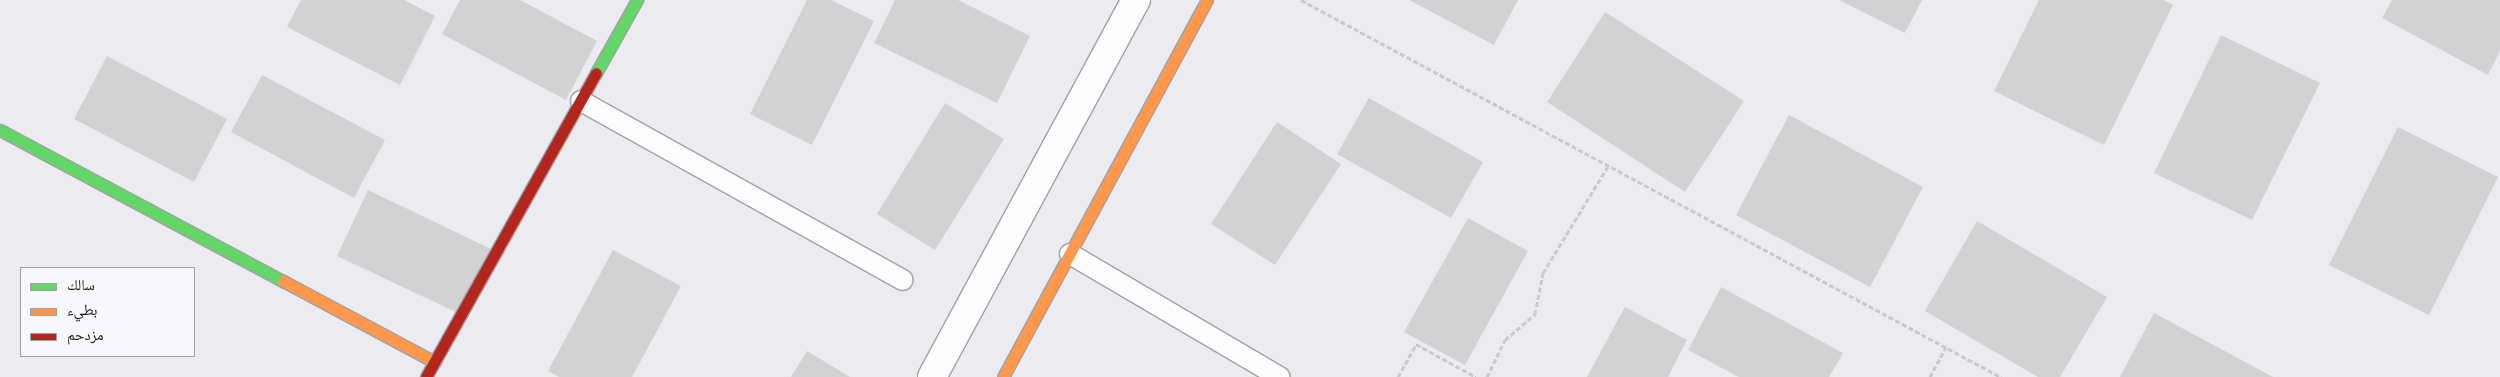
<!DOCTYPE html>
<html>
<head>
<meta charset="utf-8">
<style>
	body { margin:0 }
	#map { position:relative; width:2500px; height:377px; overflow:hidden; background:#ececf0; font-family:Arial,"Noto Naskh Arabic",sans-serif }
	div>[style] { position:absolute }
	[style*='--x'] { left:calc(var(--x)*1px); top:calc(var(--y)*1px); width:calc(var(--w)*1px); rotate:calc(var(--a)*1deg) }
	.building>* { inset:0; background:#d2d2d3 }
	.path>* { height:3px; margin-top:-1.5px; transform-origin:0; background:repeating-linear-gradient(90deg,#cacaca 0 5px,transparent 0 7.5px) }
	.roads { filter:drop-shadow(1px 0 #a1a1a4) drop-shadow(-1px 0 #a1a1a4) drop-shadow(0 1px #a1a1a4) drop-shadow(0 -1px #a1a1a4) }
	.lane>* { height:20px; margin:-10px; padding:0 10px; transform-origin:10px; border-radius:10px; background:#fcfcfd }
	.street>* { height:28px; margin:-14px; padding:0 14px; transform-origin:14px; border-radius:14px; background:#fcfcfd }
	.fast>* { height:11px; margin:-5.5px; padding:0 5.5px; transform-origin:5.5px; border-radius:5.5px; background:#63d668 }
	.slow>* { height:11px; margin:-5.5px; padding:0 5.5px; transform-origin:5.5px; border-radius:5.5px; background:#ff974d }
	.jam>* { height:11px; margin:-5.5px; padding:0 5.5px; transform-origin:5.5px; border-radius:5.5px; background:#b3261e }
	span { translate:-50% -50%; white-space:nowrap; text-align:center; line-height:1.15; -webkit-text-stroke:4px #f8f7fe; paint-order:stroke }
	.legend { position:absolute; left:20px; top:267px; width:175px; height:90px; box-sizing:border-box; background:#f8f7fe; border:1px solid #a09fa4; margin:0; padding:6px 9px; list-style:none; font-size:15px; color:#1b1b1e }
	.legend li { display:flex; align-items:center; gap:10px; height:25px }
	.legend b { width:25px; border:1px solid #a09fa4 }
</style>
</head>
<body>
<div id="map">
	<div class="building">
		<i style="clip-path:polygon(301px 0,404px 0,435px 16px,400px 85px,287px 27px)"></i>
		<i style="clip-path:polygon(460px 0,520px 0,597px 41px,566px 100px,442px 34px)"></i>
		<i style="clip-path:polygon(807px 0,831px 0,874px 21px,812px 145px,750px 114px)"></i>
		<i style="clip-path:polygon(895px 0,958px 0,1030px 36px,997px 103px,874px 43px)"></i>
		<i style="clip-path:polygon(1409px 0,1518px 0,1494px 45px)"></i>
		<i style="clip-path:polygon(1839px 0,1922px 0,1905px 33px)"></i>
		<i style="clip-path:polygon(2039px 0,2163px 0,2173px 5px,2104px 145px,1994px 91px)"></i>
		<i style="clip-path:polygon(2392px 0,2500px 0,2500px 51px,2488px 75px,2382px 18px)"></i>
		<i style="clip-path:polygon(1605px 12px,1744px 101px,1685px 192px,1547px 102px)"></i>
		<i style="clip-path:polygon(2221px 35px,2320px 83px,2252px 220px,2154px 173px)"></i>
		<i style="clip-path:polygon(107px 56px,227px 119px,194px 182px,74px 119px)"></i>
		<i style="clip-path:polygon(262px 75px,385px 140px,354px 198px,231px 132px)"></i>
		<i style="clip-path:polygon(1369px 98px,1483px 162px,1451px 218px,1337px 154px)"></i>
		<i style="clip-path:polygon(945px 103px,1004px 139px,935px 250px,877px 214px)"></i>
		<i style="clip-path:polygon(1789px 115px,1923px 187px,1870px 287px,1736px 215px)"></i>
		<i style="clip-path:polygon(1277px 122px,1341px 164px,1275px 265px,1211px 224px)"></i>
		<i style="clip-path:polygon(2398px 127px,2498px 177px,2429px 315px,2329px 265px)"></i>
		<i style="clip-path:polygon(368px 190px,491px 249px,460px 314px,337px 256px)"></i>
		<i style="clip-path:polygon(1468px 218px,1528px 251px,1465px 365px,1404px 332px)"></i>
		<i style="clip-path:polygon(1977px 221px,2107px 297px,2060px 377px,2038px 377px,1925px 311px)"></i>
		<i style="clip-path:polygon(613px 250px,681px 286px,632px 377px,559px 377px,548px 371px)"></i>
		<i style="clip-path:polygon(1721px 287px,1843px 353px,1829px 377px,1739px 377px,1688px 350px)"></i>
		<i style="clip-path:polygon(1625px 307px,1687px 340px,1668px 377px,1587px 377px)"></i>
		<i style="clip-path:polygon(2154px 313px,2273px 377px,2120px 377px)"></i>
		<i style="clip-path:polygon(807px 351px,850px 377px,791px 377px)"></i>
	</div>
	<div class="path">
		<i style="--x:1301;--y:0;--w:795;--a:28.31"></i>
		<i style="--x:1398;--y:377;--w:38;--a:-61"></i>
		<i style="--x:1416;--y:344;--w:68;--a:28.8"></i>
		<i style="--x:1487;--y:377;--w:41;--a:-64.1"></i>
		<i style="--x:1505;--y:340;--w:40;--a:-41"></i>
		<i style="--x:1535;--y:314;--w:42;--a:-79"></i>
		<i style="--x:1543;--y:273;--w:125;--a:-58.7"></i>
		<i style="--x:1930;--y:377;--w:34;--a:-62"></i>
	</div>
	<div class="roads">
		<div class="lane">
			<i style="--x:581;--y:101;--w:368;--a:29.1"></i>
			<i style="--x:1070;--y:254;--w:243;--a:30.4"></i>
		</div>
		<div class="street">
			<i style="--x:932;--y:377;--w:429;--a:-61.6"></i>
		</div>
		<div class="fast">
			<i style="--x:596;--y:73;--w:84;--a:-60.7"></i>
			<i style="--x:0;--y:130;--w:321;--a:28.1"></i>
		</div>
		<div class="slow">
			<i style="--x:283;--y:281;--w:172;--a:28.1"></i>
			<i style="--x:1003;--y:377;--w:429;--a:-61.6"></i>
		</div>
		<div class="jam">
			<i style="--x:426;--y:377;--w:348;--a:-60.8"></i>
		</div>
	</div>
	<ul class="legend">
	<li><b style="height:6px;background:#63d668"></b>سالك</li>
	<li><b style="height:6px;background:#ff974d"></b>بطيء</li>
	<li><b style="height:6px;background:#b3261e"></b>مزدحم</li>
	</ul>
</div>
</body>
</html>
